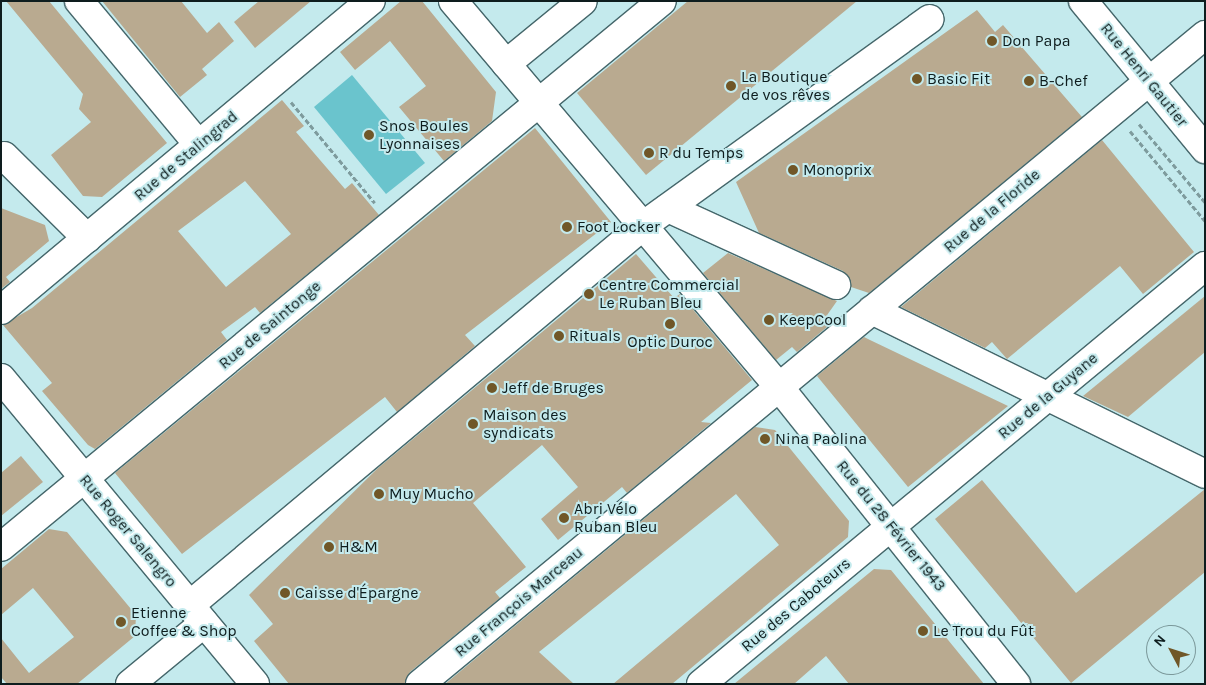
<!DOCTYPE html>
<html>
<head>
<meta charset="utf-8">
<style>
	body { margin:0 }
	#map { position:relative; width:1206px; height:685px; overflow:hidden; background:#c4eaed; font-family:Karla,sans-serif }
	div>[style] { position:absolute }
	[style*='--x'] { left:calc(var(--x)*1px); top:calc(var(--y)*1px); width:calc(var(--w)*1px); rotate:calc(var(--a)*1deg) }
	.green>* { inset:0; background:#6ac4cd }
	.building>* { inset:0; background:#b9aa90 }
	.path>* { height:3px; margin-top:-1.5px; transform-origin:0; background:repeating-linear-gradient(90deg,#7e9b9d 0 5px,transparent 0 7.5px) }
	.roads { filter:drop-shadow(1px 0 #45676b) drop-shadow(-1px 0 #45676b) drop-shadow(0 1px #45676b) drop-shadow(0 -1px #45676b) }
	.minor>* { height:28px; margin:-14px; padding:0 14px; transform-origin:14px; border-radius:14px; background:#fff }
	.dots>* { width:14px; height:14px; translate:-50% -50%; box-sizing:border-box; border:2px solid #c4eaed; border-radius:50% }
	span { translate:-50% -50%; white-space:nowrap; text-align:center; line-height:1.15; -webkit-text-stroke:4px #c4eaed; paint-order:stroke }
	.poi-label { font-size:16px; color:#0e1d1e }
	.left { translate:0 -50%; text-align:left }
	.street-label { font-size:16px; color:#0e1d1e }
	.frame { position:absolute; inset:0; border:2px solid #0e1d1e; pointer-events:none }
	.north { position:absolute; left:1146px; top:625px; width:50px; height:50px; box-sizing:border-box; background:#c4eaed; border:1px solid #7b989a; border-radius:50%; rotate:310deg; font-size:14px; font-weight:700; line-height:20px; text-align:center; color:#0e1d1e }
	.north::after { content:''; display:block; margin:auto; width:18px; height:22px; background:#705728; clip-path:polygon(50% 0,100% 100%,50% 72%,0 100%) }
</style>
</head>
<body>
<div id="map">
	<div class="green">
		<i style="clip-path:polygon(352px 75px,425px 163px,386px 194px,314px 107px)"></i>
	</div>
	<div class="building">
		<i style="clip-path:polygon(6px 1px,49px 1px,167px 143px,102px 197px,83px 196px,51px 155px,91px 122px,79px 109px,83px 94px)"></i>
		<i style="clip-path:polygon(102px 1px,181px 1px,207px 33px,219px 22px,234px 41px,202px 69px,207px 75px,180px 97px)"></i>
		<i style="clip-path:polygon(259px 1px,311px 1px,255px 48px,234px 22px)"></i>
		<i style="clip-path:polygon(401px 1px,422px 1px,496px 92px,492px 121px,444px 161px,399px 107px,426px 86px,390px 41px,355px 70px,340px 52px)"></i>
		<i style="clip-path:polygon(688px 1px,857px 1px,646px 175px,577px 93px)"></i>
		<i style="clip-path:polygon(977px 10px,995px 32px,1003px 25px,1082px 117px,869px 293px,851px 287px,843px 271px,759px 233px,736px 182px)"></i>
		<i style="clip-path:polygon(evenodd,282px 100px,304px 126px,296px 132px,320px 160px,345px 189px,352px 183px,379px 215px,260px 313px,255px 307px,221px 332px,227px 340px,95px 449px,88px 445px,42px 391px,52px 383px,3px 325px,32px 308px,282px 100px,245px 181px,291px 234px,226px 287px,178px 231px,245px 181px)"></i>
		<i style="clip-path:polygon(535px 128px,611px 222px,465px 335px,475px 346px,397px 412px,385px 397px,182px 554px,115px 473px)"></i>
		<i style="clip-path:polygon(1102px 140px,1194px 252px,1143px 294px,1120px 266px,1007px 359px,992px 342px,985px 348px,901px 307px)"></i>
		<i style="clip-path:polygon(1px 208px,45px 225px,49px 241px,6px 277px,10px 282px,1px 289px)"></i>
		<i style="clip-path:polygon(728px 253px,837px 301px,825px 318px,833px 322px,797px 352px,792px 347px,776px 360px,703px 273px)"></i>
		<i style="clip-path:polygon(636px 254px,674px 298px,680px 294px,752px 380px,701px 422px,711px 423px,627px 493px,622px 487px,558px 540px,541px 519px,578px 487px,542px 445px,473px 503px,526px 567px,495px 592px,500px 598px,410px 672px,405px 684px,289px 684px,254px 641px,273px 624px,249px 595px,378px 468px)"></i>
		<i style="clip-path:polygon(1205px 296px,1205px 352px,1128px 417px,1083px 396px)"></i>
		<i style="clip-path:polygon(864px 337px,870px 340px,1008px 406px,908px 487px,817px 376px)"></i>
		<i style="clip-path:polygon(755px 427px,775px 430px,849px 521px,848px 537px,672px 684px,613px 684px,779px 545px,736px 494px,539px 652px,574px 684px,445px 684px)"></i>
		<i style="clip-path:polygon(21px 456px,43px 482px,1px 516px,1px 473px)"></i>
		<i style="clip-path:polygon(982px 480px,1076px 593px,1205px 489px,1205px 572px,1071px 683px,935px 519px)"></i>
		<i style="clip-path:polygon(49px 529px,67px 532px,136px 615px,135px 636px,77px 684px,7px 684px,1px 677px,1px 638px,29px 673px,74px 637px,33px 588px,1px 615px,1px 569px)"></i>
		<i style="clip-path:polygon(874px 569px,891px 570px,984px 684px,849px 684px,826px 656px,794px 684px,734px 684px)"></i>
	</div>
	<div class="path">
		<i style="--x:291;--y:102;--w:131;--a:50.3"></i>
		<i style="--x:1139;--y:124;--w:102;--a:49.8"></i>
		<i style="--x:1130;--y:131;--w:117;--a:50.2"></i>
	</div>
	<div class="roads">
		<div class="minor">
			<i style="--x:79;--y:1;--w:187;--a:50.2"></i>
			<i style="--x:453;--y:1;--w:505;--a:49.82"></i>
			<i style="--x:779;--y:387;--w:380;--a:51.4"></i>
			<i style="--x:1083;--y:1;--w:192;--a:50.5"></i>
			<i style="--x:506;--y:64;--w:99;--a:-39.3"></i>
			<i style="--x:4;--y:156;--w:117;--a:44.7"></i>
			<i style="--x:668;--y:208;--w:185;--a:24.6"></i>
			<i style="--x:1;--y:310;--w:482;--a:-39.9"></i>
			<i style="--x:872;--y:310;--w:371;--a:26.2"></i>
			<i style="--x:1;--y:378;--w:398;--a:50.3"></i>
			<i style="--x:1;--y:547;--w:857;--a:-39.56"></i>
			<i style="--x:190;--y:605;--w:592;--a:-39.93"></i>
			<i style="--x:644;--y:225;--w:352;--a:-35.8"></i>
			<i style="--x:130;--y:684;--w:96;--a:-39.5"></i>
			<i style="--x:420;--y:684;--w:1019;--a:-39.58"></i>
			<i style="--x:701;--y:684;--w:655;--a:-39.67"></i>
		</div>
	</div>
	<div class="dots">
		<i style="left:992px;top:41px;background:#705728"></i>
		<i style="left:917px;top:79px;background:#705728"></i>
		<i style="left:1029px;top:81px;background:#705728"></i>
		<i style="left:731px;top:86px;background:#705728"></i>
		<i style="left:369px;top:135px;background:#705728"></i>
		<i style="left:649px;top:153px;background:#705728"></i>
		<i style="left:793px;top:170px;background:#705728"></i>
		<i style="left:567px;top:227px;background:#705728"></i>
		<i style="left:589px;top:294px;background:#705728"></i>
		<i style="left:769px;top:320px;background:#705728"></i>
		<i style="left:670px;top:324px;background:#705728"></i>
		<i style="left:559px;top:336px;background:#705728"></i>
		<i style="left:492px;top:388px;background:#705728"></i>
		<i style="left:473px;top:424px;background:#705728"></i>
		<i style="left:765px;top:439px;background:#705728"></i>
		<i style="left:379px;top:494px;background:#705728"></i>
		<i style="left:564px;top:518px;background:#705728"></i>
		<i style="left:329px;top:547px;background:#705728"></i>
		<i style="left:285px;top:593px;background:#705728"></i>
		<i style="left:121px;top:622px;background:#705728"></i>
		<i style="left:923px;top:631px;background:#705728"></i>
	</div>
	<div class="poi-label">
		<span class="left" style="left:1002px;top:41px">Don Papa</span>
		<span class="left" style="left:741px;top:86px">La Boutique<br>de vos rêves</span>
		<span class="left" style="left:927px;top:79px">Basic Fit</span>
		<span class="left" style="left:1039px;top:81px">B-Chef</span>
		<span class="left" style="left:379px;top:135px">Snos Boules<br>Lyonnaises</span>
		<span class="left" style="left:659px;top:153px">R du Temps</span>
		<span class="left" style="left:803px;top:170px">Monoprix</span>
		<span class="left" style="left:577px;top:227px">Foot Locker</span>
		<span class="left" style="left:599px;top:294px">Centre Commercial<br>Le Ruban Bleu</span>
		<span class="left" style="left:779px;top:320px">KeepCool</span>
		<span class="left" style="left:569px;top:336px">Rituals</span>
		<span style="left:670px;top:342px">Optic Duroc</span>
		<span class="left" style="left:502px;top:388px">Jeff de Bruges</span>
		<span class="left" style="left:483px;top:424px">Maison des<br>syndicats</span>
		<span class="left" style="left:775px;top:439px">Nina Paolina</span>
		<span class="left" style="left:389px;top:494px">Muy Mucho</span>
		<span class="left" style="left:574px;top:518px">Abri Vélo<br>Ruban Bleu</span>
		<span class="left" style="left:339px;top:547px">H&amp;M</span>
		<span class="left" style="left:295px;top:593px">Caisse d'Épargne</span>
		<span class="left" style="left:131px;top:622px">Etienne<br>Coffee &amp; Shop</span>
		<span class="left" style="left:933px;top:631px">Le Trou du Fût</span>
	</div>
	<div class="street-label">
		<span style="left:1144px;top:75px;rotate:51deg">Rue Henri Gautier</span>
		<span style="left:186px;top:156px;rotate:-40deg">Rue de Stalingrad</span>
		<span style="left:992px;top:211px;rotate:-40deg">Rue de la Floride</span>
		<span style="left:270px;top:325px;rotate:-40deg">Rue de Saintonge</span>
		<span style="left:1048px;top:396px;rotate:-40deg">Rue de la Guyane</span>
		<span style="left:891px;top:526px;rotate:51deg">Rue du 28 Février 1943</span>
		<span style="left:128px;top:531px;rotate:50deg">Rue Roger Salengro</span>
		<span style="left:519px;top:602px;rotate:-40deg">Rue François Marceau</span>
		<span style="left:796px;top:605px;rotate:-40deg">Rue des Caboteurs</span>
	</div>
	<div class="frame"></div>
	<div class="north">N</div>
</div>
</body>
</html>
